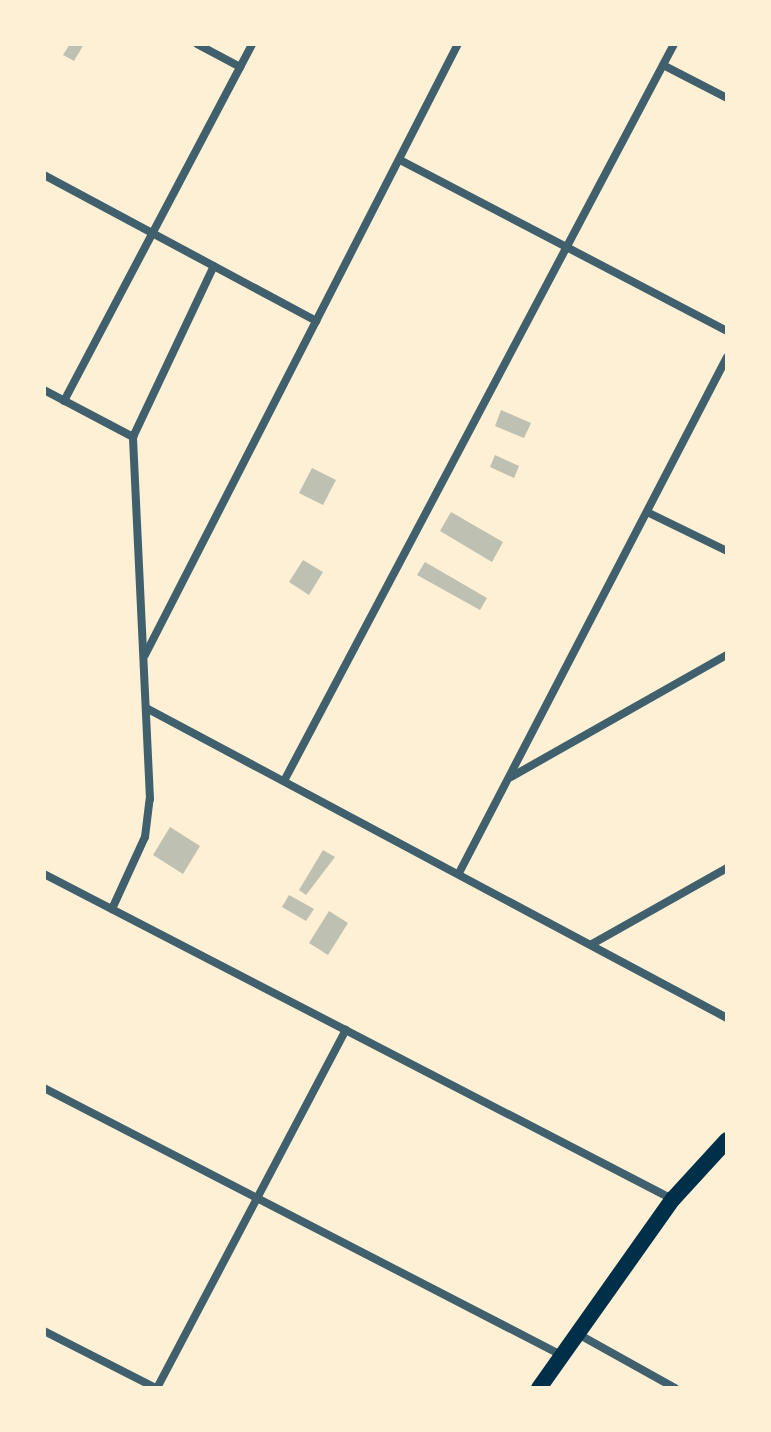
<!DOCTYPE html>
<html>
<head>
<meta charset="utf-8">
<style>
	body { margin:0 }
	#map { position:relative; width:771px; height:1432px; overflow:hidden; background:#fdf0d5; font-family:Signika,sans-serif }
	div>[style] { position:absolute }
	[style*='--x'] { left:calc(var(--x)*1px); top:calc(var(--y)*1px); width:calc(var(--w)*1px); rotate:calc(var(--a)*1deg) }
	.building>* { inset:0; background:#bec0b2 }
	.minor>* { height:8px; margin:-4px; padding:0 4px; transform-origin:4px; border-radius:4px; background:#3f606c }
	.secondary>* { height:16px; margin:-8px; padding:0 8px; transform-origin:8px; border-radius:8px; background:#003049 }
	span { translate:-50% -50%; white-space:nowrap; text-align:center; line-height:1.15; -webkit-text-stroke:8px #fdf0d5; paint-order:stroke }
	.frame { position:absolute; inset:0; border:46px solid #fdf0d5; pointer-events:none }
</style>
</head>
<body>
<div id="map">
	<div class="building">
		<i style="clip-path:polygon(70px 44px,84px 44px,74px 61px,63px 55px)"></i>
		<i style="clip-path:polygon(501px 410px,531px 423px,524px 438px,495px 426px)"></i>
		<i style="clip-path:polygon(495px 455px,519px 466px,514px 478px,490px 467px)"></i>
		<i style="clip-path:polygon(312px 468px,336px 480px,323px 505px,299px 493px)"></i>
		<i style="clip-path:polygon(451px 512px,503px 542px,492px 562px,440px 531px)"></i>
		<i style="clip-path:polygon(303px 560px,323px 572px,309px 595px,289px 582px)"></i>
		<i style="clip-path:polygon(425px 562px,487px 598px,480px 610px,417px 575px)"></i>
		<i style="clip-path:polygon(170px 827px,200px 846px,183px 874px,153px 855px)"></i>
		<i style="clip-path:polygon(323px 850px,335px 857px,306px 895px,299px 890px)"></i>
		<i style="clip-path:polygon(289px 895px,314px 909px,306px 921px,282px 907px)"></i>
		<i style="clip-path:polygon(329px 911px,348px 923px,328px 955px,309px 943px)"></i>
	</div>
	<div class="minor">
		<i style="--x:197;--y:44;--w:49;--a:28.1"></i>
		<i style="--x:663;--y:65;--w:72;--a:27.3"></i>
		<i style="--x:400;--y:160;--w:369;--a:27.6"></i>
		<i style="--x:44;--y:175;--w:309;--a:28.2"></i>
		<i style="--x:44;--y:390;--w:101;--a:27.8"></i>
		<i style="--x:64;--y:401;--w:403;--a:-62.2"></i>
		<i style="--x:647;--y:512;--w:89;--a:26"></i>
		<i style="--x:145;--y:655;--w:687;--a:-62.88"></i>
		<i style="--x:148;--y:709;--w:656;--a:28.09"></i>
		<i style="--x:511;--y:777;--w:248;--a:-29.5"></i>
		<i style="--x:284;--y:781;--w:834;--a:-62.11"></i>
		<i style="--x:459;--y:873;--w:581;--a:-62.55"></i>
		<i style="--x:44;--y:874;--w:707;--a:27.36"></i>
		<i style="--x:112;--y:909;--w:79;--a:-65.4"></i>
		<i style="--x:145;--y:837;--w:38;--a:-83"></i>
		<i style="--x:150;--y:799;--w:362;--a:-92.7"></i>
		<i style="--x:133;--y:437;--w:189;--a:-64.7"></i>
		<i style="--x:592;--y:944;--w:155;--a:-29.4"></i>
		<i style="--x:44;--y:1088;--w:582;--a:27.31"></i>
		<i style="--x:44;--y:1331;--w:126;--a:27"></i>
		<i style="--x:578;--y:1334;--w:111;--a:29.1"></i>
		<i style="--x:157;--y:1388;--w:405;--a:-62.2"></i>
	</div>
	<div class="secondary">
		<i style="--x:539;--y:1388;--w:232;--a:-54.7"></i>
		<i style="--x:673;--y:1199;--w:80;--a:-47.5"></i>
	</div>
	<div class="frame"></div>
</div>
</body>
</html>
